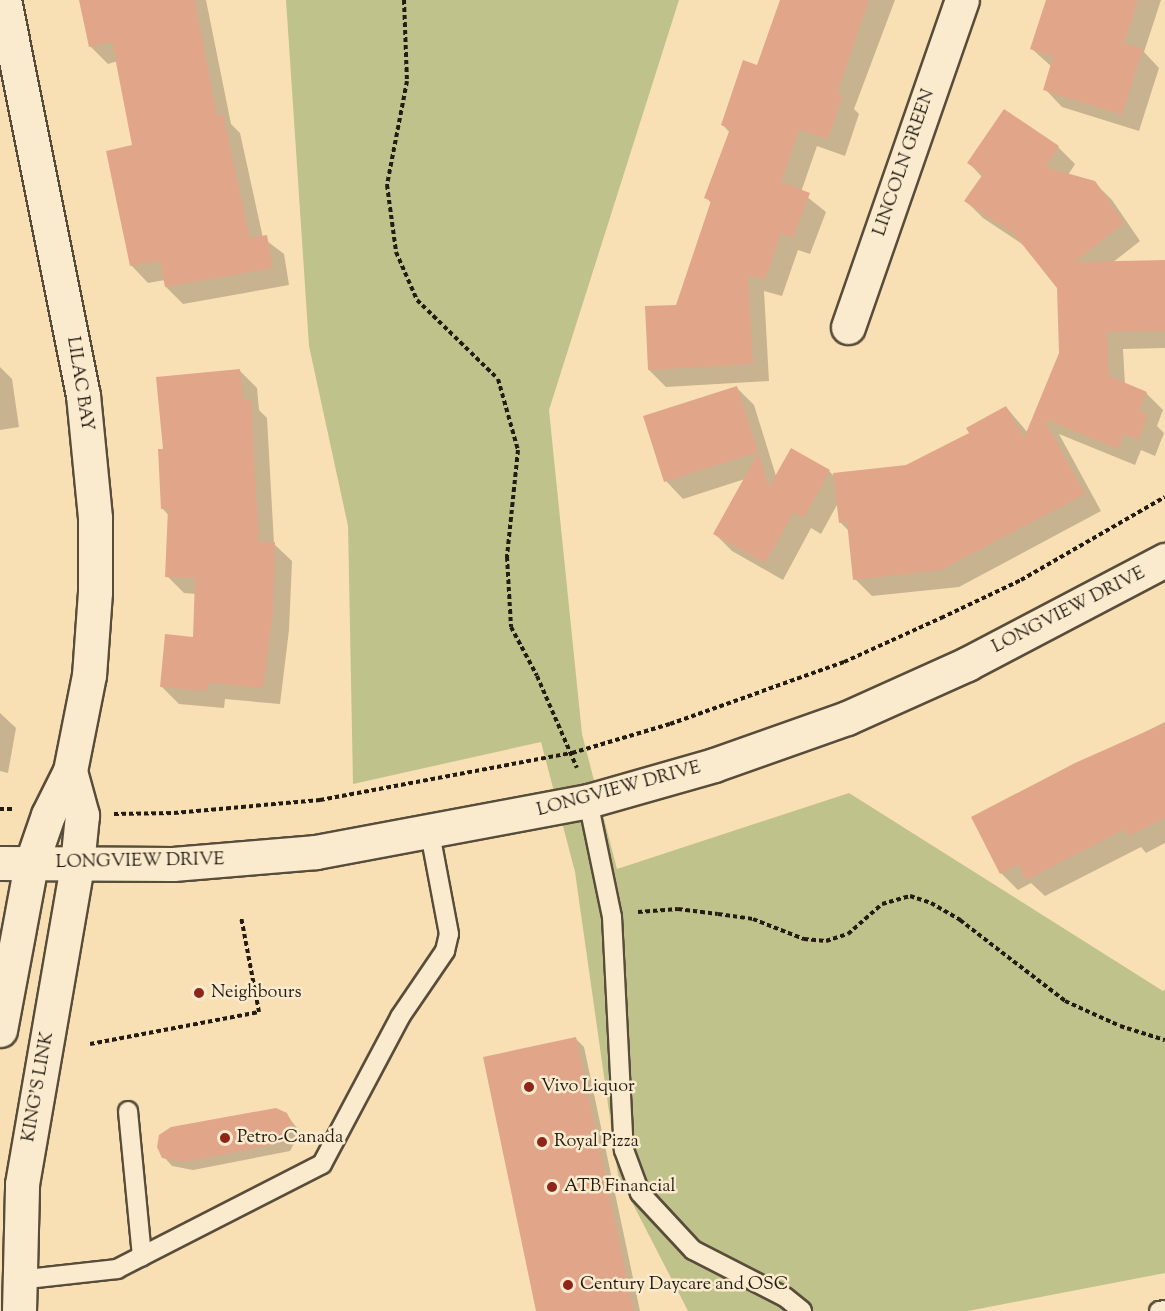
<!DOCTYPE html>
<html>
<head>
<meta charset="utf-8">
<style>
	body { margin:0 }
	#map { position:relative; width:1165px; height:1311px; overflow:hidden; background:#f9e0b4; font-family:"Sorts Mill Goudy",serif }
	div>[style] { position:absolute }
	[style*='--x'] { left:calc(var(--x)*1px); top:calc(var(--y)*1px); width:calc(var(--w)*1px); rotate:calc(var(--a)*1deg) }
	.green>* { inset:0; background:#c0c28b }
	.shadow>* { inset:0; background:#0003 }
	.building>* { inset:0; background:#e1a68a }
	.path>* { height:4px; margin-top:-2px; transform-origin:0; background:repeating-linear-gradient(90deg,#231c13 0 4.5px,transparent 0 7.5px) }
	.roads { filter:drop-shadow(2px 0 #584d3b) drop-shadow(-2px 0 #584d3b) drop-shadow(0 2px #584d3b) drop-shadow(0 -2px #584d3b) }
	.service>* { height:18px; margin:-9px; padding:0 9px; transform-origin:9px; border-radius:9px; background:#fbebce }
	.minor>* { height:33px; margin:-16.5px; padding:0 16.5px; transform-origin:16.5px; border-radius:16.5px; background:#fbebce }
	.tertiary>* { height:33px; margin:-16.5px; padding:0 16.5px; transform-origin:16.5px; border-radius:16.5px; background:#fbebce }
	.dots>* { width:16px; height:16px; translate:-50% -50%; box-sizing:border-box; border:3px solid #fbebce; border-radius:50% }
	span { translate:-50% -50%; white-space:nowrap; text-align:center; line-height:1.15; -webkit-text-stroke:5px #fbebce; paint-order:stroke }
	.street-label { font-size:18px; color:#231c13 }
	.poi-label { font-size:18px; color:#231c13 }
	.left { translate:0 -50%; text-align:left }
</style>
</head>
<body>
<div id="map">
	<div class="green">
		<i style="clip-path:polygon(286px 0,679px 0,549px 410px,582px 734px,617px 869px,849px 793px,1163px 991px,1165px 989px,1165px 1273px,968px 1311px,688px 1311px,618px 1175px,575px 872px,541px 742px,353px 784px,348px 526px,309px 346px)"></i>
	</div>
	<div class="shadow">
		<i style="clip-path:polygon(93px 0,206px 0,231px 124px,240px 133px,263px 238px,284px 254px,289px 285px,183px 304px,166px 287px,165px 280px,148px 283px,131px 265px,134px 146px,118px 61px,108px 64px,90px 46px)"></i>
		<i style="clip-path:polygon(781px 0,895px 0,854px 109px,859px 114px,845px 156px,817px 146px,801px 192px,826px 212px,810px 254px,798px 250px,782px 296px,764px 291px,769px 381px,666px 387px,649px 370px,677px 306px,712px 204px,706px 197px,730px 133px,723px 125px,758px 67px)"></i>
		<i style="clip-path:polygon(1047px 0,1161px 0,1144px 52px,1159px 68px,1139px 131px,1062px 107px,1045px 89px,1052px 67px,1032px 49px)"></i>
		<i style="clip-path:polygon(1058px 147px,1075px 164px,1068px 175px,1094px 182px,1112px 200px,1140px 241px,1112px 263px,1165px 262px,1165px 348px,1123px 349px,1125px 385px,1146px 393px,1163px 410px,1157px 426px,1164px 433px,1155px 456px,1141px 450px,1135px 465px,1059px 434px,1101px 511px,959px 587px,872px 596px,855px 579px,850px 532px,841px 523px,838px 503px,821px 534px,811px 528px,783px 580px,732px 551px,715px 534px,745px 479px,683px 499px,666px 481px,737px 388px,754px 405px,776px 476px,829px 471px,836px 478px,907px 466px,971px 433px,1006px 407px,1028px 433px,1060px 353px,1059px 287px,1025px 246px,983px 218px,966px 201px,982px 177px,969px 163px)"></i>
		<i style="clip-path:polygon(0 367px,12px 379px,19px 427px,0 430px)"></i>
		<i style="clip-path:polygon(240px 371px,257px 388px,259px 410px,267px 418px,274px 544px,292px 561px,289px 630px,280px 704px,225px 699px,224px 708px,179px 704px,162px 687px,194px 638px,196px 594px,184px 593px,167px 576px,169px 516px,163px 509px,165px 450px)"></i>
		<i style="clip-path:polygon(0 713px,16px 728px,8px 773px,0 771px)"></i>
		<i style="clip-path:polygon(1165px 722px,1165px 843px,1146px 853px,1141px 847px,1045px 896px,1031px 883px,1018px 890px,1001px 873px,973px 818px)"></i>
		<i style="clip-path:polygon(576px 1039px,584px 1047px,640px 1311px,538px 1311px)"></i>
		<i style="clip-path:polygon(286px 1114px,300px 1132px,290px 1151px,193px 1170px,172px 1166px,164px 1157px)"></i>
	</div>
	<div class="building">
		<i style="clip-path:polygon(79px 0,195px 0,217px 116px,223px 114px,250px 238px,267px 235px,273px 268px,165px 287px,160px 261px,130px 266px,106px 151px,132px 145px,112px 42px,89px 47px)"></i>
		<i style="clip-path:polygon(780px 0,869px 0,837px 93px,843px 95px,828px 139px,799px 130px,781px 182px,810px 193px,793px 238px,781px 233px,765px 280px,748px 275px,753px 364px,648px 370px,645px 306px,676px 305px,711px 201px,704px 198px,730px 129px,721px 125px,743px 60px,757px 65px)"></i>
		<i style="clip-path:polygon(1046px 0,1138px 0,1124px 43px,1143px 49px,1122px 115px,1043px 90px,1053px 57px,1030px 49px)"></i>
		<i style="clip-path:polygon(1004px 109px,1059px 146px,1045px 167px,1095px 181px,1124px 223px,1075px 262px,1165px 260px,1165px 331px,1107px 332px,1109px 376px,1147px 392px,1139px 411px,1148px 415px,1138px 440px,1124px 434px,1118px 449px,1044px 419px,1085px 494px,941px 570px,853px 580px,847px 522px,839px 523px,833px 473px,906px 465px,969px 433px,966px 428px,1006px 406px,1024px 438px,1059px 353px,1057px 288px,1014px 234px,964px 201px,983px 174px,967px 163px)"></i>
		<i style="clip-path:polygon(240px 369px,243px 400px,251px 399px,259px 542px,275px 542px,273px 612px,263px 688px,208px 683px,207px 691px,160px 687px,165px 634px,193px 637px,195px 578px,165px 577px,168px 509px,161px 509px,158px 449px,163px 449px,156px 377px)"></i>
		<i style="clip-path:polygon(737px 386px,758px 452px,664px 482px,643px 416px)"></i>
		<i style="clip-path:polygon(791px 448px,830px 470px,804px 518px,794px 512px,765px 563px,713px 534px,758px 453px,769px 487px)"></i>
		<i style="clip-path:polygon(1165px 723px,1165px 818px,1128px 836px,1125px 829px,1026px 880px,1018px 864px,1000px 874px,971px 817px,1075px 763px)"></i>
		<i style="clip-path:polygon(576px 1037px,634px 1311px,536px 1311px,483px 1057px)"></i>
		<i style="clip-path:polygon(276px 1108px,287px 1113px,292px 1123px,281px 1143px,184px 1162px,162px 1158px,157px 1147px,159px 1135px,171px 1127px)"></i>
	</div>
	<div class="path">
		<i style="--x:404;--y:0;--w:81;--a:87.9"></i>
		<i style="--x:407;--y:81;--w:106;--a:100.9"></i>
		<i style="--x:387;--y:185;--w:68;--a:82.3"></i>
		<i style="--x:396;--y:252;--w:52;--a:66.4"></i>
		<i style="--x:417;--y:300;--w:113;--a:44.3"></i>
		<i style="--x:498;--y:379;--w:74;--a:74.3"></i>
		<i style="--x:518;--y:450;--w:108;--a:95.9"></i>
		<i style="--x:507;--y:557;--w:70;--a:86.7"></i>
		<i style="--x:511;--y:627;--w:55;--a:62"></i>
		<i style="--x:537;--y:676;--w:100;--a:66.5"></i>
		<i style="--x:0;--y:809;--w:14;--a:0"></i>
		<i style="--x:114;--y:814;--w:60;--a:-1"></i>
		<i style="--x:174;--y:813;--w:147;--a:-5.1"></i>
		<i style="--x:320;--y:800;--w:256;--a:-10.6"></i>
		<i style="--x:572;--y:753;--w:102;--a:-16.5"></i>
		<i style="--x:670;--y:724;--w:185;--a:-19.6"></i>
		<i style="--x:844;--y:662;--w:107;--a:-24.4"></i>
		<i style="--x:941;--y:618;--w:89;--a:-25.4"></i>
		<i style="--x:1021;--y:580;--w:166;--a:-30"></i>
		<i style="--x:638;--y:912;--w:40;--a:-4.3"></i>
		<i style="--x:678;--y:909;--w:40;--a:7.1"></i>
		<i style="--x:718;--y:914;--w:35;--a:8"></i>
		<i style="--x:753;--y:919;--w:55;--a:21.4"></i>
		<i style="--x:804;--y:939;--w:22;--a:5"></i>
		<i style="--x:826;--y:941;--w:23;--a:-18"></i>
		<i style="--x:848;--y:934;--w:45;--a:-41.4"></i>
		<i style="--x:882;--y:904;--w:29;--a:-16"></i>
		<i style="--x:910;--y:896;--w:22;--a:18"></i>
		<i style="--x:931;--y:903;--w:34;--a:30"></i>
		<i style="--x:960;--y:920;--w:133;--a:37.6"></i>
		<i style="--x:1065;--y:1001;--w:60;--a:24.4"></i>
		<i style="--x:1120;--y:1026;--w:47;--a:17.3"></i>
		<i style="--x:90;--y:1044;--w:172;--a:-10.7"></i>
		<i style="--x:259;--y:1012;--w:97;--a:-100.7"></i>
	</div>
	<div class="roads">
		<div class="service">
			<i style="--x:588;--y:801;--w:118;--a:78.3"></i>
			<i style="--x:612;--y:917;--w:233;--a:87.1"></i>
			<i style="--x:624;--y:1150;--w:46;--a:69.6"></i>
			<i style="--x:640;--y:1193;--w:78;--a:47.1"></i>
			<i style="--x:693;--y:1250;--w:103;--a:27.1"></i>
			<i style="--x:785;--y:1297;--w:22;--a:39"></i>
			<i style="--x:128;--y:1111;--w:146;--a:84.5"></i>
			<i style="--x:18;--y:1280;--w:100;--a:-6.3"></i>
			<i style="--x:117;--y:1269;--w:230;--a:-27.1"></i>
			<i style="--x:322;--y:1164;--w:166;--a:-62"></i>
			<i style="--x:400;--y:1017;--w:80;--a:-55.7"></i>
			<i style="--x:445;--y:951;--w:17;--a:-77"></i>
			<i style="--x:449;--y:934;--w:103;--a:-100.7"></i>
			<i style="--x:1159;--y:1311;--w:6;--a:-9"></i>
		</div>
		<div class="minor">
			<i style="--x:4;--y:0;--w:403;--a:78.7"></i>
			<i style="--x:83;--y:395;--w:124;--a:84.4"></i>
			<i style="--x:95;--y:518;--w:74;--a:90"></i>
			<i style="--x:95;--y:592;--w:83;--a:94.1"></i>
			<i style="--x:89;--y:675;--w:98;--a:101.2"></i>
			<i style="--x:70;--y:771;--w:49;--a:116.6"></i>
			<i style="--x:48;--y:815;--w:52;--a:109.1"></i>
			<i style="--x:848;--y:327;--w:346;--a:-70.8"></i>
			<i style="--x:70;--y:771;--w:46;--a:74.7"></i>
			<i style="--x:82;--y:815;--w:49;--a:95.8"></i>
		</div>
		<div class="tertiary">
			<i style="--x:0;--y:863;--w:173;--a:0.3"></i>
			<i style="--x:173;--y:864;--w:144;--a:-4.8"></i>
			<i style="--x:316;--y:852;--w:277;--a:-10.6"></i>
			<i style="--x:588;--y:801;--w:131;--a:-15.9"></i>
			<i style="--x:714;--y:765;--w:141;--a:-19.5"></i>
			<i style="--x:847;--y:718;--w:132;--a:-24.2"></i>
			<i style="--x:967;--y:664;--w:224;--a:-27.7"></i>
			<i style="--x:0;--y:1030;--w:169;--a:-79.4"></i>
			<i style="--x:19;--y:1311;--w:127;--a:-88.6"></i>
			<i style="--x:22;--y:1184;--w:325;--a:-80.2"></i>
		</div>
	</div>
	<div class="dots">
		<i style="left:199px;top:993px;background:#8f2418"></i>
		<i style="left:529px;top:1087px;background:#8f2418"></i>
		<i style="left:225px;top:1138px;background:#8f2418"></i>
		<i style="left:542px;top:1142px;background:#8f2418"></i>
		<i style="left:552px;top:1187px;background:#8f2418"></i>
		<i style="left:568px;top:1285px;background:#8f2418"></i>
	</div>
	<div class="street-label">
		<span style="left:905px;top:163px;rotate:-71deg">LINCOLN GREEN</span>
		<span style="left:79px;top:384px;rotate:81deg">LILAC BAY</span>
		<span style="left:1069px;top:611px;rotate:-27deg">LONGVIEW DRIVE</span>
		<span style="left:619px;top:790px;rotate:-15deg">LONGVIEW DRIVE</span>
		<span style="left:140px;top:862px;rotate:-1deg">LONGVIEW DRIVE</span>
		<span style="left:39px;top:1087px;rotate:-80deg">KING'S LINK</span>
	</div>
	<div class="poi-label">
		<span class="left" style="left:211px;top:993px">Neighbours</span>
		<span class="left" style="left:541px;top:1087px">Vivo Liquor</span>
		<span class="left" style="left:237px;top:1138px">Petro-Canada</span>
		<span class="left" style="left:554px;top:1142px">Royal Pizza</span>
		<span class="left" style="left:564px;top:1187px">ATB Financial</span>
		<span class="left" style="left:580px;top:1285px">Century Daycare and OSC</span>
	</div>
</div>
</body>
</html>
